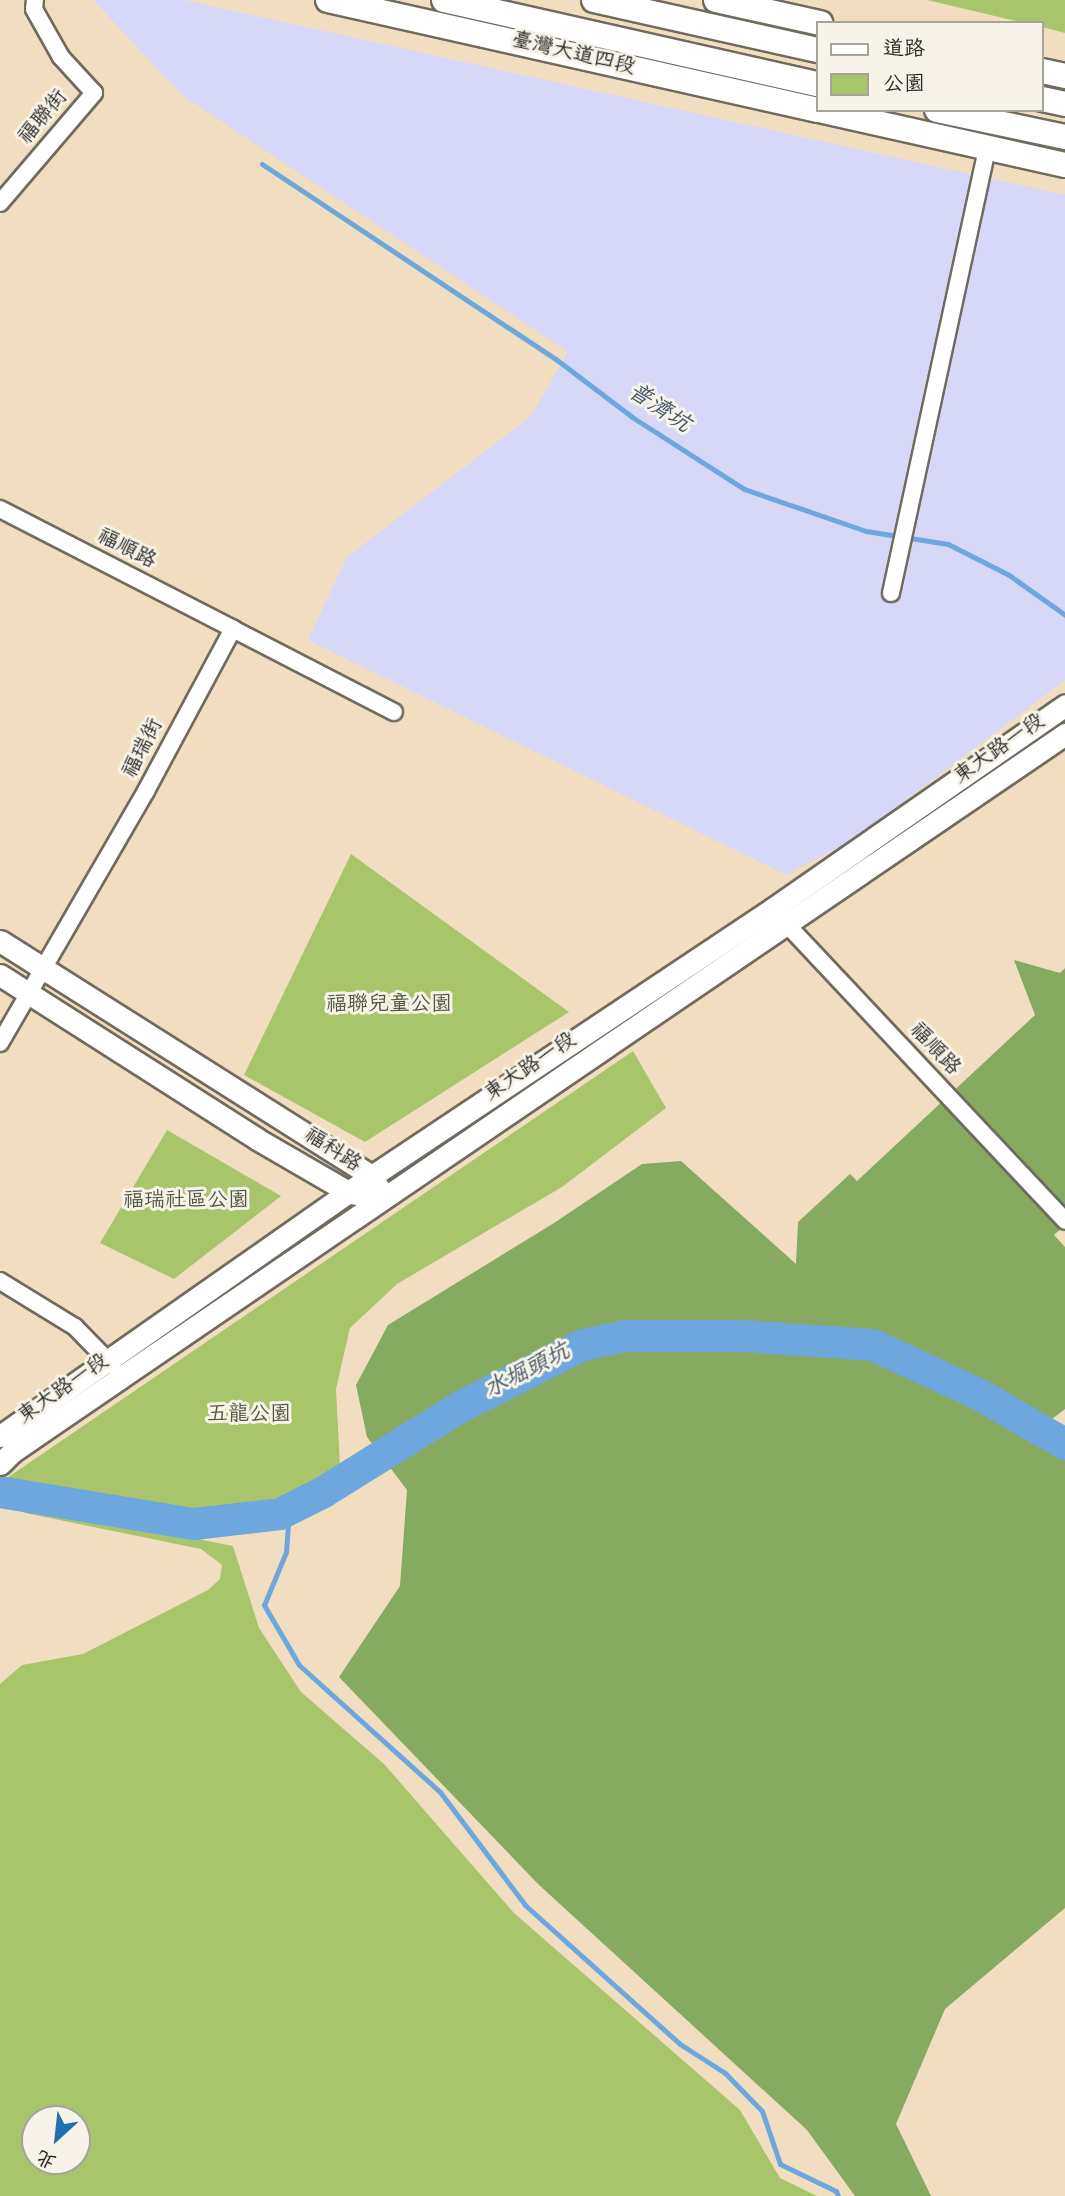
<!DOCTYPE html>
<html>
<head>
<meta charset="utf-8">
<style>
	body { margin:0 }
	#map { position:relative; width:1065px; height:2196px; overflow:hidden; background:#f1dec0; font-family:Dekko,"LXGW WenKai TC",sans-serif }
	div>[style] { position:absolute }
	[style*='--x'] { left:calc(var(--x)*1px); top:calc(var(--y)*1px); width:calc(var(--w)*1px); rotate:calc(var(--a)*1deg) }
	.built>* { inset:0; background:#d7d7f8 }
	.green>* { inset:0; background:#a9c56c }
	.forest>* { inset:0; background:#86aa60 }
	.stream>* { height:5px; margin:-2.5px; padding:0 2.5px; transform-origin:2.5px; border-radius:2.5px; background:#6ea7de }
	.river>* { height:32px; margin:-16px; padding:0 16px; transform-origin:16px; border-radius:16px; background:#6ea7de }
	.roads { filter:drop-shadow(2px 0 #706a5f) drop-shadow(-2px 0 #706a5f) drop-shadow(0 2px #706a5f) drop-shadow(0 -2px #706a5f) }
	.street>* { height:16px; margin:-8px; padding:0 8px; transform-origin:8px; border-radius:8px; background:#fff }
	.secondary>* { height:21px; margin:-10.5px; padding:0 10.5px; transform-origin:10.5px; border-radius:10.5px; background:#fff }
	.primary>* { height:24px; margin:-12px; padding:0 12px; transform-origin:12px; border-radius:12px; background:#fff }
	span { translate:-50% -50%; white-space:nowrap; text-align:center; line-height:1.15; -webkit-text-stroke:6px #f7f3e8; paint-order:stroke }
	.street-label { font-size:21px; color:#2b2b2b }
	.park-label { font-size:21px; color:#51593e }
	.water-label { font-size:23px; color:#42566a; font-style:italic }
	.legend { position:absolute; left:816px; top:21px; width:228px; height:91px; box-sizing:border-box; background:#f7f3e8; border:2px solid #a5a39c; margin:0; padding:9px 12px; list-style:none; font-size:21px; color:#2b2b2b }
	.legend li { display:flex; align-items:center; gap:14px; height:35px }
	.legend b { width:35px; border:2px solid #a5a39c }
	.north { position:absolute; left:21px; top:2105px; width:70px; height:70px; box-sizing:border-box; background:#f7f3e8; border:2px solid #a5a39c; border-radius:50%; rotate:207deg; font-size:19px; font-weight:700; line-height:28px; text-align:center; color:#2b2b2b }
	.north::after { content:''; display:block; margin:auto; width:24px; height:32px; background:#1f6fb2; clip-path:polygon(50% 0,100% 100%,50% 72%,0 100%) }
</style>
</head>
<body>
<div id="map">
	<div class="built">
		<i style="clip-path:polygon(93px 0,184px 0,1065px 195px,1065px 680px,853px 840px,786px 875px,308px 640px,347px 557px,530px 417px,568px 352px,182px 95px)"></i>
	</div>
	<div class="green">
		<i style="clip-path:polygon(927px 0,1065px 0,1065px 33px,1042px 27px,1042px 23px,1024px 23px)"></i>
		<i style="clip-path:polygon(351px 854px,569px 1012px,365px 1142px,244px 1075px)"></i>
		<i style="clip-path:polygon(633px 1051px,666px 1108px,562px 1187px,397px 1284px,350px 1328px,336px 1389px,340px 1467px,308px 1491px,262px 1501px,213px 1506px,198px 1514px,1px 1482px)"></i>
		<i style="clip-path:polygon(167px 1130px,281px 1196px,174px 1279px,100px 1243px)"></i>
		<i style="clip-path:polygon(evenodd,19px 1503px,233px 1546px,259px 1628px,301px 1692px,384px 1764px,514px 1913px,740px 2110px,780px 2178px,817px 2196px,0 2196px,0 1684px,22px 1665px,83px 1654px,208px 1590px,220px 1579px,222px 1565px,201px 1549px,25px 1513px,19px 1503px,35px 2119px,77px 2119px,77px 2161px,35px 2161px,35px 2119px)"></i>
	</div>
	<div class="forest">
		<i style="clip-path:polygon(1014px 960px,1060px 973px,1065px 968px,1065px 1225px,1054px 1235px,1065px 1247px,1065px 1409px,1048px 1422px,1065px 1436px,1065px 1908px,945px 2009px,896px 2124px,931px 2196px,855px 2196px,807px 2130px,538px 1884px,339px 1677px,400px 1586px,407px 1490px,367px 1437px,356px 1385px,388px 1325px,554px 1223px,642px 1164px,681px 1161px,796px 1264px,798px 1222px,850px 1174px,857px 1181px,1035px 1015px)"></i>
	</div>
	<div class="stream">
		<i style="--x:262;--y:164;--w:354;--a:33.6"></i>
		<i style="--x:557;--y:360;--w:94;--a:37.2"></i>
		<i style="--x:632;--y:417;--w:133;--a:32.7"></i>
		<i style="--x:744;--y:489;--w:129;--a:19"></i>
		<i style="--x:866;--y:531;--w:83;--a:9"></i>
		<i style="--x:948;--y:544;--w:68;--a:26.9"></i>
		<i style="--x:1009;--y:575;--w:69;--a:35.5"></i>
		<i style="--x:289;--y:1510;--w:42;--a:94.1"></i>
		<i style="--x:286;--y:1552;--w:57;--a:112.5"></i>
		<i style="--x:264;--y:1605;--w:69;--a:59.7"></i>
		<i style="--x:299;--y:1665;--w:190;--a:42"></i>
		<i style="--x:440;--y:1792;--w:141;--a:53"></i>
		<i style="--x:525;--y:1905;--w:208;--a:41.9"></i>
		<i style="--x:680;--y:2044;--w:54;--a:32.8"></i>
		<i style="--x:725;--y:2073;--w:53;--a:45.8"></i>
		<i style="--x:762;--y:2111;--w:56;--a:71.2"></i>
		<i style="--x:780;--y:2164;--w:62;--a:25.7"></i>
		<i style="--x:836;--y:2191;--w:5;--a:68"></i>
	</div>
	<div class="river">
		<i style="--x:0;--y:1492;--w:197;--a:9.4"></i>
		<i style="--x:194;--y:1524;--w:87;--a:-6.6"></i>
		<i style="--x:280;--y:1514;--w:47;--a:-26.6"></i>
		<i style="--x:322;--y:1493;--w:163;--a:-31.9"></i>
		<i style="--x:460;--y:1407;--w:138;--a:-26.8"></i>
		<i style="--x:583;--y:1345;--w:43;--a:-12.1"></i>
		<i style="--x:625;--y:1336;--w:117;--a:0"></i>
		<i style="--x:742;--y:1336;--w:131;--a:3.9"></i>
		<i style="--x:873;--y:1345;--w:116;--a:25"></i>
		<i style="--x:978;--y:1394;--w:100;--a:29.9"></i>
	</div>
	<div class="roads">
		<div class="street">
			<i style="--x:0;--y:203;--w:145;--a:-49.5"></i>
			<i style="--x:94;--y:93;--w:49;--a:-132.5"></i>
			<i style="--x:61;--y:57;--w:55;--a:-119.4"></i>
			<i style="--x:34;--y:9;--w:9;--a:-84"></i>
			<i style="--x:0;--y:509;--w:262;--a:27.2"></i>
			<i style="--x:891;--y:593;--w:454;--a:-77.8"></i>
			<i style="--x:779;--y:916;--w:418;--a:46.8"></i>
			<i style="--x:0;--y:1043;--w:291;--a:-59.9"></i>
			<i style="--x:146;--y:791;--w:184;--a:-61.8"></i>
			<i style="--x:233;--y:629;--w:181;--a:27.3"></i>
			<i style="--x:0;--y:1281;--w:88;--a:31.5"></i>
			<i style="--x:75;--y:1327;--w:54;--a:45.7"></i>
		</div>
		<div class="secondary">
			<i style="--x:0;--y:941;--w:440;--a:32.3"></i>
			<i style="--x:372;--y:1176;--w:13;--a:61"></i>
			<i style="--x:0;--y:975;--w:305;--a:32.5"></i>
			<i style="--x:257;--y:1139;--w:108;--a:30.1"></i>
			<i style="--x:350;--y:1193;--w:12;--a:9"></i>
			<i style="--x:0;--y:1436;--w:454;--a:-35"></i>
			<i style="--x:372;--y:1176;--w:481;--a:-33.7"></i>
			<i style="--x:772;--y:909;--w:357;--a:-34.8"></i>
			<i style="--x:0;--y:1464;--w:17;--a:-45"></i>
			<i style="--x:12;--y:1452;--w:131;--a:-34.4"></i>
			<i style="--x:120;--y:1378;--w:1144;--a:-34.27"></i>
		</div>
		<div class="primary">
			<i style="--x:328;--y:0;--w:502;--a:12.65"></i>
			<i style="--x:444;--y:0;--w:383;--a:12.7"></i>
			<i style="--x:594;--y:0;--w:230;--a:12.6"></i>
			<i style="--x:716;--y:0;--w:107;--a:12.5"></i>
			<i style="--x:1042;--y:71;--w:24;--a:12"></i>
			<i style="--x:1042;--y:99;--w:24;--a:12"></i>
			<i style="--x:819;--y:110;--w:252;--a:12.6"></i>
			<i style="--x:937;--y:110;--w:131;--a:11.9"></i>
		</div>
	</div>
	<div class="street-label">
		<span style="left:573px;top:55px;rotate:13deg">臺灣大道四段</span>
		<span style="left:44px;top:118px;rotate:-50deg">福聯街</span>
		<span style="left:126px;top:550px;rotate:27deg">福順路</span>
		<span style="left:144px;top:749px;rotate:-63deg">福瑞街</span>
		<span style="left:1000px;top:750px;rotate:-35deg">東大路一段</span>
		<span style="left:934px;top:1050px;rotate:47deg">福順路</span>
		<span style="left:531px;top:1068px;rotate:-34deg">東大路一段</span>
		<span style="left:332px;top:1151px;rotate:33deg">福科路</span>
		<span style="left:64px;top:1390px;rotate:-35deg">東大路一段</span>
	</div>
	<div class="park-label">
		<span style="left:389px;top:1006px">福聯兒童公園</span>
		<span style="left:186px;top:1202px">福瑞社區公園</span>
		<span style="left:249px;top:1416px">五龍公園</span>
	</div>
	<div class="water-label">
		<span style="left:658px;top:410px;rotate:34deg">普濟坑</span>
		<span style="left:528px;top:1373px;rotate:-27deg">水堀頭坑</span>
	</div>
	<ul class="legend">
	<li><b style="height:9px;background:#fff"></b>道路</li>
	<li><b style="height:19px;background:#a9c56c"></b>公園</li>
	</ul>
	<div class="north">北</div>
</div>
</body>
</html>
